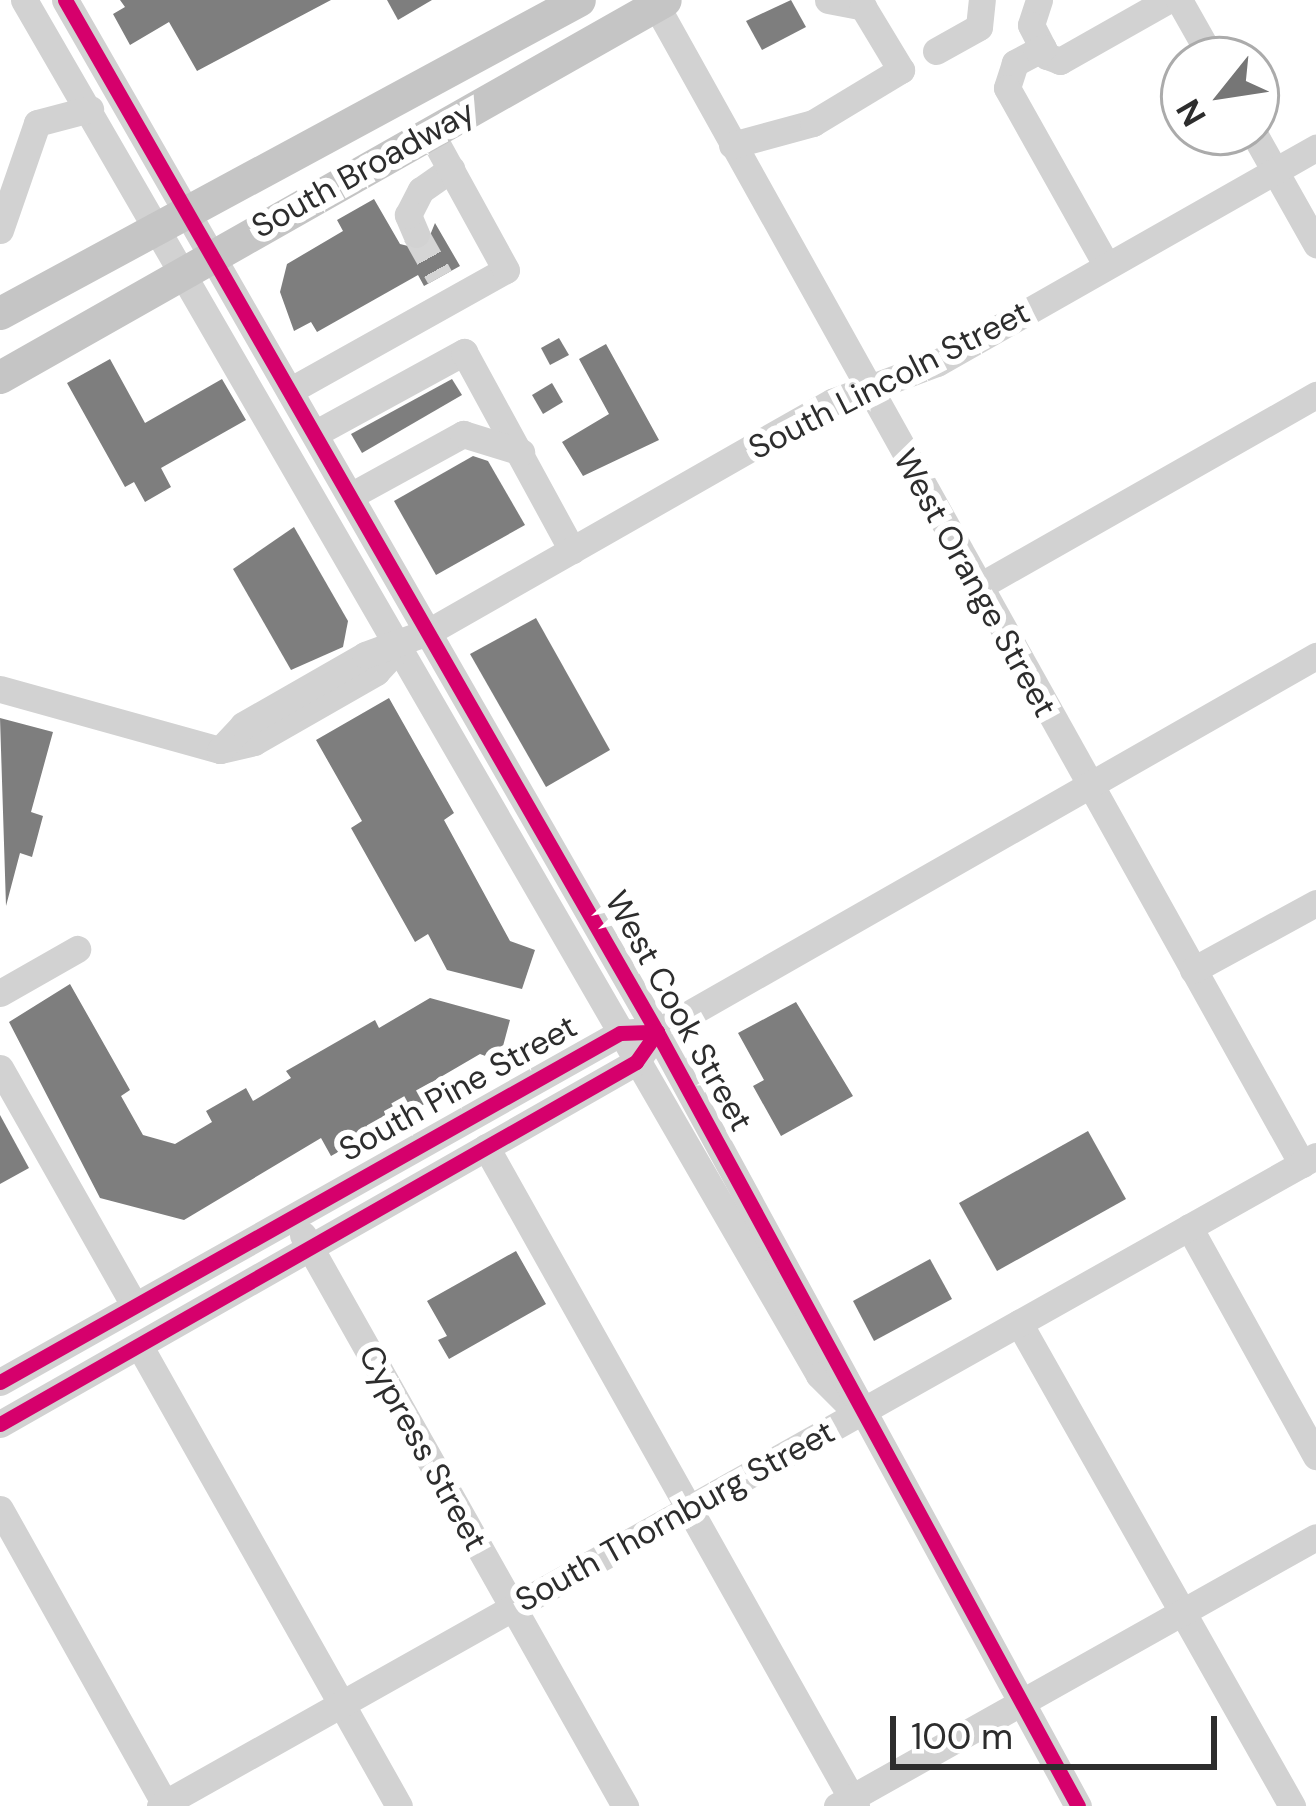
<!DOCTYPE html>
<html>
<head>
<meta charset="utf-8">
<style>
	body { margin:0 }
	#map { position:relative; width:1316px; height:1806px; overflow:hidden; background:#fff; font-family:"DM Sans",sans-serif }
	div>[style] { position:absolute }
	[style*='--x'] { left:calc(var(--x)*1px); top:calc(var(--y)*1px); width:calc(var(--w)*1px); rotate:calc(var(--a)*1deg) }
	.building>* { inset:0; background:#7e7e7e }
	.minor-tunnel>* { height:27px; margin-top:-13.5px; transform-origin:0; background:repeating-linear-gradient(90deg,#d5d5d5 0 27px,transparent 0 41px) }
	.minor>* { height:27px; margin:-13.5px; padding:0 13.5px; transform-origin:13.5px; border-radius:13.5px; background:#d2d2d2 }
	.major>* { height:33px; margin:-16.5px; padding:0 16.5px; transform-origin:16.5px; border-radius:16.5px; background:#c5c5c5 }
	.cycleway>* { height:15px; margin:-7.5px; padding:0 7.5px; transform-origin:7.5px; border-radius:7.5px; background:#d6006c }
	span { translate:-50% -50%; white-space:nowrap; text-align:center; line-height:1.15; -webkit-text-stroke:12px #fff; paint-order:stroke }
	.street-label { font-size:33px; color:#2d2d2d }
	.north { position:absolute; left:1160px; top:36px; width:120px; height:120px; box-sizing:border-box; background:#fff; border:3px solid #ababab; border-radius:50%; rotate:240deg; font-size:33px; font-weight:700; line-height:48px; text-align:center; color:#2d2d2d }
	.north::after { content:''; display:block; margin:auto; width:42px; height:54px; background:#767676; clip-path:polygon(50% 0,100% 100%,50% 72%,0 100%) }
	.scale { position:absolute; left:890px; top:1716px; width:327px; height:54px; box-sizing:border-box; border:6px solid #2d2d2d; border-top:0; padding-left:15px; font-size:36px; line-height:42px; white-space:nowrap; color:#2d2d2d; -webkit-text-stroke:9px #fff; paint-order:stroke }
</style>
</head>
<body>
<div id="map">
	<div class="building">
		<i style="clip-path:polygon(120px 0,331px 0,197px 71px,169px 22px,130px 45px,113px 14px,125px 7px)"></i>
		<i style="clip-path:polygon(387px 0,432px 0,398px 20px)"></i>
		<i style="clip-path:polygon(791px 0,806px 27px,762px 50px,746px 21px)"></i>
		<i style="clip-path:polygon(374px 199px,400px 244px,424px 250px,435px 223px,460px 266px,424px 286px,418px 275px,317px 332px,311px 322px,294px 331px,280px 292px,287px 264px,343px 231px,337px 220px)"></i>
		<i style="clip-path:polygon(559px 338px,569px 355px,550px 365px,541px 348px)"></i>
		<i style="clip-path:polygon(606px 344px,659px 440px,583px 476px,562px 442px,609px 414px,579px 359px)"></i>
		<i style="clip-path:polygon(110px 359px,145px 423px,222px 379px,246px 420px,161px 468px,171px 487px,145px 502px,134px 482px,125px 487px,67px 383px)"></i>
		<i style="clip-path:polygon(452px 379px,462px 395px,362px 453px,351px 434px)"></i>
		<i style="clip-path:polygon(552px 383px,563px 402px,543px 414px,532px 395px)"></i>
		<i style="clip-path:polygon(473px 456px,488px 461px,525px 525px,436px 575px,394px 501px)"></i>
		<i style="clip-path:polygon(294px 527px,348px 621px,343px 647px,291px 670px,233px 569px)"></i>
		<i style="clip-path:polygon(536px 618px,610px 750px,546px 787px,470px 654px)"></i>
		<i style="clip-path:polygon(389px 698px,454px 813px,444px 820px,510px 941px,535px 950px,522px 989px,447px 970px,428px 934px,415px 942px,351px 828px,362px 821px,316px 740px)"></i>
		<i style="clip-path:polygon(0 718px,53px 732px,31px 812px,43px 816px,32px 857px,20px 853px,6px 906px)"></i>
		<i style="clip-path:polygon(70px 984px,130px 1090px,121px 1096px,143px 1135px,175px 1144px,212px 1122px,206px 1111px,246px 1088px,253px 1101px,291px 1078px,286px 1071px,375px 1020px,379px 1028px,430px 998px,510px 1020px,499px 1061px,480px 1054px,420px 1089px,428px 1102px,331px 1156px,321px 1138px,184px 1220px,100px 1198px,9px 1022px)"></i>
		<i style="clip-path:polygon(796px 1002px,853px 1096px,781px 1136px,753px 1086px,764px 1080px,738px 1033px)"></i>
		<i style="clip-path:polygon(0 1115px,29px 1168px,0 1184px)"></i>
		<i style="clip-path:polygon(1088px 1131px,1126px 1199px,997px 1271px,959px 1203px)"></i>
		<i style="clip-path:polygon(516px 1251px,546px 1304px,449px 1359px,438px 1340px,447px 1336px,427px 1301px)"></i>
		<i style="clip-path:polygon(930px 1259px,952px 1299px,874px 1341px,853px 1301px)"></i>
	</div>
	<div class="minor-tunnel">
		<i style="--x:416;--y:234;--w:49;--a:60.8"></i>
	</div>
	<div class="minor">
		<i style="--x:24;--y:0;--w:1588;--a:59.96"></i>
		<i style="--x:819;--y:1375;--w:51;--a:45"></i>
		<i style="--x:65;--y:0;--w:1190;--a:60.16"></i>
		<i style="--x:657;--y:1032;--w:881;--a:61.46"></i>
		<i style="--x:653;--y:0;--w:1333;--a:60.86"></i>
		<i style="--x:828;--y:0;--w:36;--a:11"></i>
		<i style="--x:1039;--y:0;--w:26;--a:108"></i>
		<i style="--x:1031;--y:25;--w:35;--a:63"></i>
		<i style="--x:1047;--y:56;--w:14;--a:21"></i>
		<i style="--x:1060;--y:61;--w:124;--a:-29.5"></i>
		<i style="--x:1179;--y:0;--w:69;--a:60.5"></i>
		<i style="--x:1043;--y:48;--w:32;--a:152"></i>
		<i style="--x:1015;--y:63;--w:26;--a:108"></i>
		<i style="--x:1007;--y:88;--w:204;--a:60.7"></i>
		<i style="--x:936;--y:51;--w:49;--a:-29.2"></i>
		<i style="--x:979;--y:27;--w:27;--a:-84"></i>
		<i style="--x:1253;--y:132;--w:129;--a:60.6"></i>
		<i style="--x:732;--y:145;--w:84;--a:-15.2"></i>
		<i style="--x:813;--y:123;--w:103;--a:-31.1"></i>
		<i style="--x:901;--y:70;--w:74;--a:-121.1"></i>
		<i style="--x:0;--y:230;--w:113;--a:-70.9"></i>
		<i style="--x:37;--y:123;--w:55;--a:-14.8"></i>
		<i style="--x:416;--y:234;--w:21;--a:-113"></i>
		<i style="--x:408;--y:215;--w:28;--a:-63"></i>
		<i style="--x:421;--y:190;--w:37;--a:-35"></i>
		<i style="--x:291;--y:390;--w:246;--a:-29.2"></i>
		<i style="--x:506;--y:270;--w:158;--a:-118.8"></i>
		<i style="--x:316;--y:433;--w:169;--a:-28.7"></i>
		<i style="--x:464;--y:352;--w:226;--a:61.4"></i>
		<i style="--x:352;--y:495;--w:127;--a:-28.8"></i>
		<i style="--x:463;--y:434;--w:61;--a:17.2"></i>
		<i style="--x:978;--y:587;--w:389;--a:-29.6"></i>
		<i style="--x:0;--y:689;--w:228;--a:15.5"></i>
		<i style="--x:220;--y:750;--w:35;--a:-13"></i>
		<i style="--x:254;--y:742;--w:141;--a:-29.8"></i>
		<i style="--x:376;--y:672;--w:34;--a:-47"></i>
		<i style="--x:220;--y:750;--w:34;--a:-47"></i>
		<i style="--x:243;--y:725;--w:141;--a:-29.8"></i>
		<i style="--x:365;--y:655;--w:69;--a:-20.3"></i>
		<i style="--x:430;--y:631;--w:463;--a:-29.7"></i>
		<i style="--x:832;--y:402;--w:112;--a:-20.4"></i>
		<i style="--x:937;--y:363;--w:436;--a:-29.6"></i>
		<i style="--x:1193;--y:970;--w:140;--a:-28.6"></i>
		<i style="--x:0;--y:993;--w:89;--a:-29.7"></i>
		<i style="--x:0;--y:1068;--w:272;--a:60.5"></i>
		<i style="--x:486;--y:1147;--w:756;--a:60.69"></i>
		<i style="--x:1189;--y:1227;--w:262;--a:61"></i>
		<i style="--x:303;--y:1235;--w:656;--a:60.58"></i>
		<i style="--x:1019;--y:1323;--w:555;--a:60.52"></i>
		<i style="--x:139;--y:1345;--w:529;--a:60.58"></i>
		<i style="--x:0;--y:1382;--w:711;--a:-29.38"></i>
		<i style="--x:620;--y:1033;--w:15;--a:-4"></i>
		<i style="--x:0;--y:1424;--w:732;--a:-29.65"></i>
		<i style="--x:636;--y:1062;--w:37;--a:-55"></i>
		<i style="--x:657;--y:1032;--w:759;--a:-29.71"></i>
		<i style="--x:0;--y:1509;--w:340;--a:60.8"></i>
		<i style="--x:160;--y:1806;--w:1326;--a:-29.35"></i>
		<i style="--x:837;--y:1806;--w:549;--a:-29.32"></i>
	</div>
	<div class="major">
		<i style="--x:0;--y:313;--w:658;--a:-28.4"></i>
		<i style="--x:0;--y:377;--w:764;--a:-29.55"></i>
	</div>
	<div class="cycleway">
		<i style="--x:65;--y:0;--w:1190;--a:60.16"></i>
		<i style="--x:657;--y:1032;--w:881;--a:61.46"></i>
		<i style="--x:0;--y:1382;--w:711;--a:-29.38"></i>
		<i style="--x:620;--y:1033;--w:37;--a:-2"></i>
		<i style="--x:0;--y:1424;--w:732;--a:-29.65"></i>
		<i style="--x:636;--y:1062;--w:37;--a:-55"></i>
	</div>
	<div class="street-label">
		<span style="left:363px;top:169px;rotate:-29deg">South Broadway</span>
		<span style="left:889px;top:380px;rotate:-27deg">South Lincoln Street</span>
		<span style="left:975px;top:583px;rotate:61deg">West Orange Street</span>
		<span style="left:679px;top:1011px;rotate:61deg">West Cook Street</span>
		<span style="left:458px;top:1088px;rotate:-29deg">South Pine Street</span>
		<span style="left:423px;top:1448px;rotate:61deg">Cypress Street</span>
		<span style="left:675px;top:1516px;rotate:-29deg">South Thornburg Street</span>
	</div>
	<div class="north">N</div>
	<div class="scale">100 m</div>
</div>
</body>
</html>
